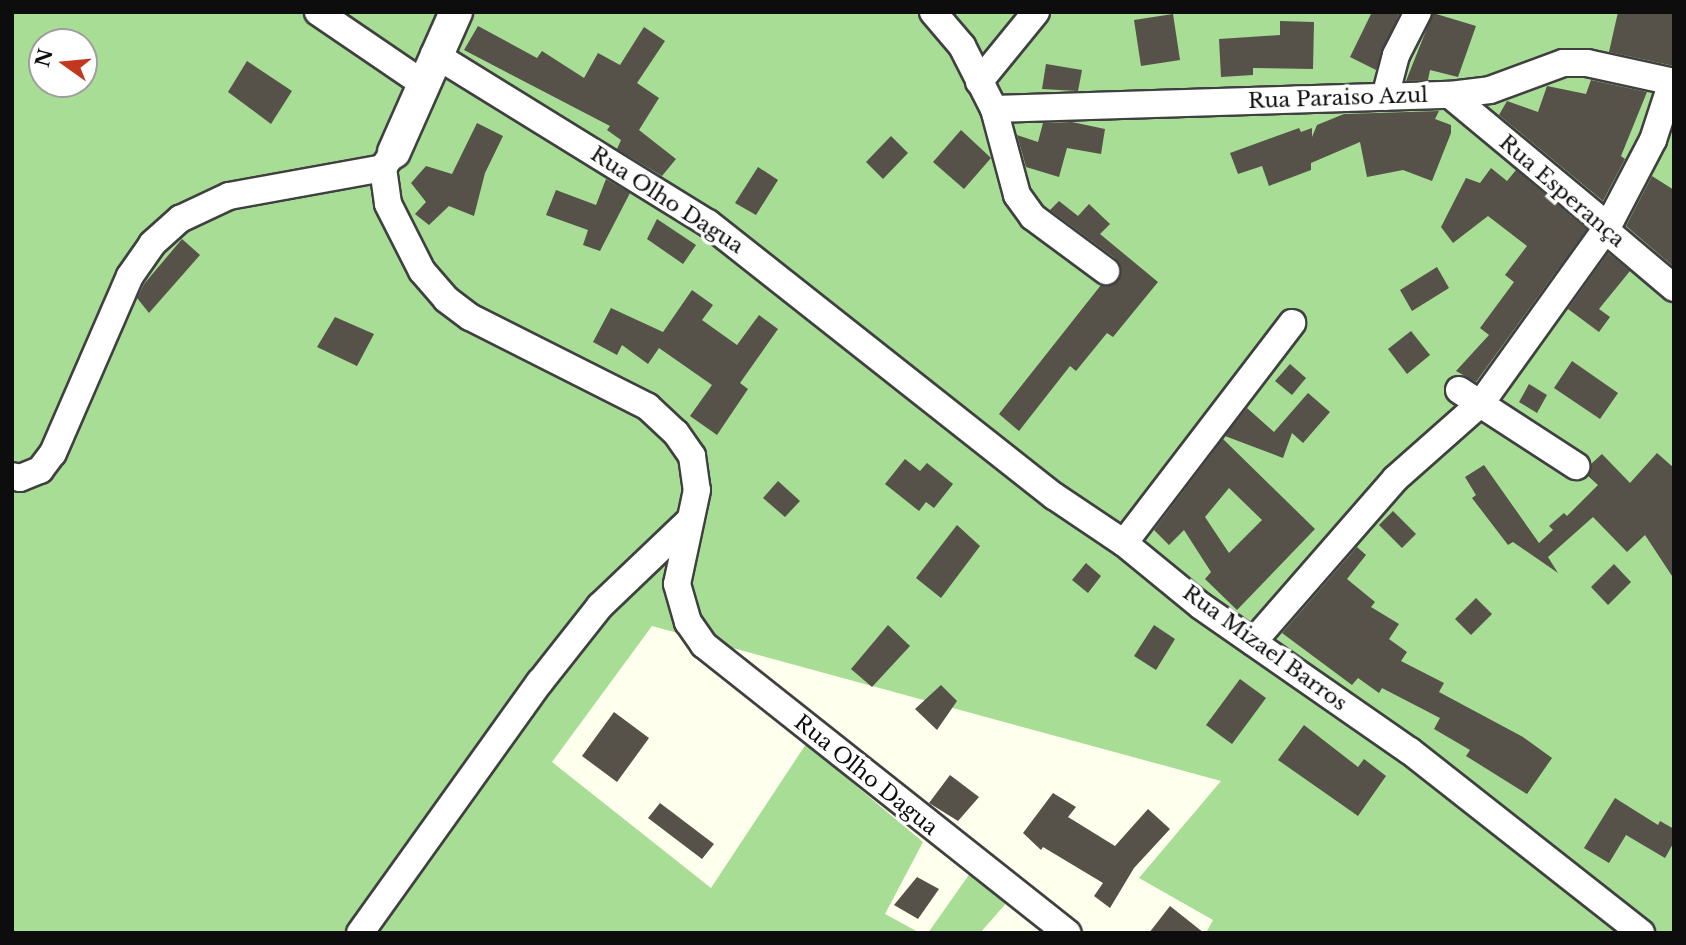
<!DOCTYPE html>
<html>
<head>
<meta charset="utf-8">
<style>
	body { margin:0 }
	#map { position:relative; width:1686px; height:945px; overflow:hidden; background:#ffffed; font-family:"Libre Baskerville",serif }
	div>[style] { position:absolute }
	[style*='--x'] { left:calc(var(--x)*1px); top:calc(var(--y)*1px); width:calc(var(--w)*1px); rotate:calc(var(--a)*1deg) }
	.forest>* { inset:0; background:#a7dd94 }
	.building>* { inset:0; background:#565149 }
	.roads { filter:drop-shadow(2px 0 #404040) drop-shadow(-2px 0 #404040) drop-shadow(0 2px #404040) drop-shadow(0 -2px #404040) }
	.minor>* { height:26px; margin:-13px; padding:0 13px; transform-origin:13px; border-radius:13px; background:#fff }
	.tertiary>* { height:32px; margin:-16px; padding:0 16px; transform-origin:16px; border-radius:16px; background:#fff }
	span { translate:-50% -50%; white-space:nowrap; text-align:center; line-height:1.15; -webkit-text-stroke:7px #fff; paint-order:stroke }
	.street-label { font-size:21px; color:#0d0d0d }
	.frame { position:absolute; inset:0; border:14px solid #0d0d0d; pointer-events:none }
	.north { position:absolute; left:28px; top:28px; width:70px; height:70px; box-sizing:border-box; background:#fff; border:2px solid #9e9e9e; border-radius:50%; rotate:285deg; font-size:19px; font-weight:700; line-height:28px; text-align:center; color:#0d0d0d }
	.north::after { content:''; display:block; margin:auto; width:24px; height:32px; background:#c3371f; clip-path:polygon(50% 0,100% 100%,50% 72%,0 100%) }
</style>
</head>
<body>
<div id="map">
	<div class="forest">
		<i style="clip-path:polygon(evenodd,12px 12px,1674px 12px,1674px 933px,1206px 933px,1213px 920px,1139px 878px,1221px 781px,652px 626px,552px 762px,711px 888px,806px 744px,923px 842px,885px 914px,920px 933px,12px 933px,12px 12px,42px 42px,84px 42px,84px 84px,42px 84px,42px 42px)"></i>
		<i style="clip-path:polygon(973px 869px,1009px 900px,980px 933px,928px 933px)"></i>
	</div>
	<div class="building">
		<i style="clip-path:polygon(1372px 12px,1400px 12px,1376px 70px,1350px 57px)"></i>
		<i style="clip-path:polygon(1618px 12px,1674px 12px,1674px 66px,1609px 52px)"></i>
		<i style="clip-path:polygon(1433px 13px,1476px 26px,1458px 77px,1430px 70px,1428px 80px,1406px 81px)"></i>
		<i style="clip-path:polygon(1173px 14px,1180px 60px,1141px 66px,1134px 20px)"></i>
		<i style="clip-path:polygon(1280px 21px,1314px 22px,1313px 69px,1253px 68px,1253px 75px,1221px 77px,1219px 39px,1280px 35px)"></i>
		<i style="clip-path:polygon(478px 26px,537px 58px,542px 51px,584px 78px,598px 53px,620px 65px,644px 27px,665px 41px,637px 83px,659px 98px,639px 130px,676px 159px,662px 176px,617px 149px,621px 140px,607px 130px,610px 126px,464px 50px)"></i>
		<i style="clip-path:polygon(247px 61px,292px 91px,271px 124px,228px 92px)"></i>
		<i style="clip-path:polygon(1046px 64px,1082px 70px,1078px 91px,1042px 89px)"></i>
		<i style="clip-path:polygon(1591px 80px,1647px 92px,1621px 156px,1625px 159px,1603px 201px,1499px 115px,1507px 101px,1538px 112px,1547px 86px,1586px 94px)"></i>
		<i style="clip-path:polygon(1439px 111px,1435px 119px,1451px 125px,1451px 133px,1432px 181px,1403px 170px,1367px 177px,1360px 142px,1311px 163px,1311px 170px,1269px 186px,1262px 166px,1238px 174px,1230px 153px,1299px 128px,1301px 132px,1312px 128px,1312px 137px,1317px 125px,1344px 114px)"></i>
		<i style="clip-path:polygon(1072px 122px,1105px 129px,1101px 154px,1067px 148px,1059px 177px,1026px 167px,1017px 135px,1038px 142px,1043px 123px)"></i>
		<i style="clip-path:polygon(477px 123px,503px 136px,485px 173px,474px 216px,449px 206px,429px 225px,415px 214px,426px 202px,411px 183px,426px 166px,452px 174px)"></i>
		<i style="clip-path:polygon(961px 130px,991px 158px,964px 189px,933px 162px)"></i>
		<i style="clip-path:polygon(891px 136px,908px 153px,883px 179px,866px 162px)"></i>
		<i style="clip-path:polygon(758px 167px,778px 180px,756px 215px,735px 203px)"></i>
		<i style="clip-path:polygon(1491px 168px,1507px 181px,1516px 170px,1587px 229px,1476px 382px,1456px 371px,1489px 335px,1480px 328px,1514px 282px,1505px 275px,1527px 246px,1488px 216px,1453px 243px,1441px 227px,1466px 178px,1480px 183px)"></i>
		<i style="clip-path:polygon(1652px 176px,1674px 190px,1674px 267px,1626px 226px)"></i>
		<i style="clip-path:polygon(606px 179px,630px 193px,600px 251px,583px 245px,588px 230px,546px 215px,556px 190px,596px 205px)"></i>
		<i style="clip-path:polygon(1059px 201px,1078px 216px,1089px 204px,1110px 224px,1100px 234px,1158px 282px,1113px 337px,1107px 333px,1076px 371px,1070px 366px,1019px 431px,999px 414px,1101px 285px,1113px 285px,1121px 273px,1115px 258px,1050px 210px)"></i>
		<i style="clip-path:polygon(657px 219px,696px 245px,683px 264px,647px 239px)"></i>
		<i style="clip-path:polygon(182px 239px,200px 255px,149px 313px,137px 298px,144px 284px)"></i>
		<i style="clip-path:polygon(1608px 253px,1630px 271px,1599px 309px,1610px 317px,1599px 332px,1568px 309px)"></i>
		<i style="clip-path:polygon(1437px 267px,1449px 288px,1412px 311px,1400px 290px)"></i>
		<i style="clip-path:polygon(692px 290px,713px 305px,702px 320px,737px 345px,759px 315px,778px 329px,740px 383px,748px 389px,717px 435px,690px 416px,712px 385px,659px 348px,648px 364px,622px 345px,617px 355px,593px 342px,611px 308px,663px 332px)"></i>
		<i style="clip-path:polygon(335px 317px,374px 334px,357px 366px,317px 347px)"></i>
		<i style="clip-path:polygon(1411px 331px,1430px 355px,1407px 374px,1388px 349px)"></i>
		<i style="clip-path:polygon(1572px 361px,1618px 393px,1600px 419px,1554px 388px)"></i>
		<i style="clip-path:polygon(1290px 364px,1306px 378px,1292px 395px,1275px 381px)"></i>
		<i style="clip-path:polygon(1529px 384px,1547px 395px,1537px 413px,1519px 402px)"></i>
		<i style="clip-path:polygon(1308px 393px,1330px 412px,1303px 443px,1292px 433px,1283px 458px,1225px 436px,1247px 408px,1274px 432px)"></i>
		<i style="clip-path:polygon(evenodd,1223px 439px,1315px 529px,1237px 610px,1205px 579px,1211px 572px,1184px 530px,1169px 545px,1154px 530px,1223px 439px,1229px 488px,1262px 520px,1229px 553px,1205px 517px,1229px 488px)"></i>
		<i style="clip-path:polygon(1657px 453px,1674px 468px,1674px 579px,1645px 535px,1627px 552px,1593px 517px,1548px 557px,1558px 573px,1513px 542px,1508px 545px,1472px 498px,1476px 495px,1465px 477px,1484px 465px,1539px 543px,1553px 530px,1549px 526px,1564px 513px,1567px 516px,1598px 485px,1588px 476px,1591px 464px,1602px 454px,1630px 483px)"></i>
		<i style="clip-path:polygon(905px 459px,920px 471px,927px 463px,953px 484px,934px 508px,926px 502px,919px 511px,885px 484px)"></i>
		<i style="clip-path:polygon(778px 481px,800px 501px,785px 517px,763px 498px)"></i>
		<i style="clip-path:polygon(1393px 511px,1416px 534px,1402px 548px,1379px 525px)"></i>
		<i style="clip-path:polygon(957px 525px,980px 546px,941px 598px,916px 578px)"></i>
		<i style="clip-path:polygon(1357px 547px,1366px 555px,1347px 579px,1375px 602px,1371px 607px,1399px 624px,1389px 639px,1407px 652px,1401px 661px,1444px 683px,1439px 692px,1523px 737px,1552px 758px,1527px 794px,1466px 756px,1470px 750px,1434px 729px,1440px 718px,1382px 688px,1379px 693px,1358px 678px,1352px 685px,1282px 633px)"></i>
		<i style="clip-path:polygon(1086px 563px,1101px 576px,1088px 593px,1072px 580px)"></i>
		<i style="clip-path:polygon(1614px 564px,1631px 582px,1608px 605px,1591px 587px)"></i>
		<i style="clip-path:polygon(1476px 598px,1492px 614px,1471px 635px,1455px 619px)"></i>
		<i style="clip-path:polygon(888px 625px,910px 646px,872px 687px,851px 669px)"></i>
		<i style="clip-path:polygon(1154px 625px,1175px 639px,1156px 670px,1134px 656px)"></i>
		<i style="clip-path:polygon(1240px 679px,1266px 698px,1232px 744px,1206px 725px)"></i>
		<i style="clip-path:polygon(941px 685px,957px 701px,937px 730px,915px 709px)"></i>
		<i style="clip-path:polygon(614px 712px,649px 738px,617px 782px,582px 756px)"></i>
		<i style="clip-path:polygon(1304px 725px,1358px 767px,1364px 759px,1386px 776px,1358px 816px,1278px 760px)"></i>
		<i style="clip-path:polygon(950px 775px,979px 797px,958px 821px,929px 803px)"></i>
		<i style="clip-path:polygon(1053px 793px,1076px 807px,1068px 817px,1115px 846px,1148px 809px,1170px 829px,1134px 868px,1110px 908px,1094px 896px,1103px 883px,1043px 847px,1041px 850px,1023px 833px)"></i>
		<i style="clip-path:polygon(1615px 798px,1658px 825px,1660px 821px,1674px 829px,1674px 842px,1665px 858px,1626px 835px,1609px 863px,1584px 848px)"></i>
		<i style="clip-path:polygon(660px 803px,714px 844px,702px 859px,648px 818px)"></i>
		<i style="clip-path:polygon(917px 877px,939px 889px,918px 919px,894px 905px)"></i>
		<i style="clip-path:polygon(1170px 906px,1204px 933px,1149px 933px)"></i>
	</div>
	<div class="roads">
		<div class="minor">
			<i style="--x:318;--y:12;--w:126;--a:34.3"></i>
			<i style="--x:933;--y:12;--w:45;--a:49.5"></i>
			<i style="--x:962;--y:46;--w:71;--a:63.1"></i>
			<i style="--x:994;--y:109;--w:89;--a:75"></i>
			<i style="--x:1017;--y:195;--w:27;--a:54"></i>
			<i style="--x:1033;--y:217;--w:91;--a:36.5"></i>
			<i style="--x:434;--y:54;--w:322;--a:31.7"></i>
			<i style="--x:708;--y:223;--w:441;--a:38.3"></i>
			<i style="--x:1054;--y:496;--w:84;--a:33.9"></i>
			<i style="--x:1124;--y:543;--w:99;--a:39.3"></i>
			<i style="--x:1201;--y:606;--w:254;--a:34.8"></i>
			<i style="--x:1410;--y:751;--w:294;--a:38.2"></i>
			<i style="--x:979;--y:82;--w:90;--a:-50.8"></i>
			<i style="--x:1450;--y:95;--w:205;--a:39.7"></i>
			<i style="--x:1608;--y:226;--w:7;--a:82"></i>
			<i style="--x:1609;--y:233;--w:85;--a:40.2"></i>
			<i style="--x:1385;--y:97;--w:43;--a:-75.3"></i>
			<i style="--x:1396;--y:55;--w:48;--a:-62.9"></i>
			<i style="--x:994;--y:109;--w:456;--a:-1.8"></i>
			<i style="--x:1450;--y:95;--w:40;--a:-7.1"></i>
			<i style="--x:1490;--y:90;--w:78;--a:-20.3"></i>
			<i style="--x:1563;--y:63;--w:24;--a:0"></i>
			<i style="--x:1587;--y:63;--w:89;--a:12.3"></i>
			<i style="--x:394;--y:152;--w:19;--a:125"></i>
			<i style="--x:383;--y:168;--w:36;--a:82"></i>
			<i style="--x:388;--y:204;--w:75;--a:63.1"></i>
			<i style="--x:422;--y:271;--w:37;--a:49"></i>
			<i style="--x:446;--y:299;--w:30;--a:37"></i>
			<i style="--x:470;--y:317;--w:199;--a:26.8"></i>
			<i style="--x:648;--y:407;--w:38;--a:43"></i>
			<i style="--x:676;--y:433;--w:28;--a:55"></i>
			<i style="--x:692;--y:456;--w:34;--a:82"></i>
			<i style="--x:697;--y:490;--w:96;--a:102"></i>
			<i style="--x:677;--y:584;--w:40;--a:74"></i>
			<i style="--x:688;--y:622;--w:28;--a:55"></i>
			<i style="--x:704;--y:645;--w:464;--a:38.4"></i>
			<i style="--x:1459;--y:390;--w:140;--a:33"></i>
			<i style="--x:12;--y:476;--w:8;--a:14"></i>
			<i style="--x:20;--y:478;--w:22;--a:-22"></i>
			<i style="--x:40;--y:470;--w:21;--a:-53"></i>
			<i style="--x:53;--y:453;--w:193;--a:-66.5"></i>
			<i style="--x:130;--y:276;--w:39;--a:-55"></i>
			<i style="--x:152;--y:244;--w:38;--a:-42"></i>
			<i style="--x:180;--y:219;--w:54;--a:-25.1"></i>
			<i style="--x:229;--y:196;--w:157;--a:-10.3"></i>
			<i style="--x:1124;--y:543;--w:277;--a:-52.6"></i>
			<i style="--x:1253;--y:642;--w:216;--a:-48.9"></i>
			<i style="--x:1395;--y:479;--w:115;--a:-41.5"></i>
			<i style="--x:1481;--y:403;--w:218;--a:-54.3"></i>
			<i style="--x:1608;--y:226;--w:97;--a:-62.4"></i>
			<i style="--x:1653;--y:140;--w:61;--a:-71.9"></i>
			<i style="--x:360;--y:933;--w:309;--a:-54.4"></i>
			<i style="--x:540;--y:682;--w:97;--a:-51.7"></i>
			<i style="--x:600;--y:606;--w:124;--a:-43.7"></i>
		</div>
		<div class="tertiary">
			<i style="--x:394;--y:152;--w:153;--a:-66.1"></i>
		</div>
	</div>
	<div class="street-label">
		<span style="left:1338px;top:98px;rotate:-2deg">Rua Paraiso Azul</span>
		<span style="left:1562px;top:191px;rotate:41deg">Rua Esperança</span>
		<span style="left:667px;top:200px;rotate:33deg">Rua Olho Dagua</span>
		<span style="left:1265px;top:648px;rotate:36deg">Rua Mizael Barros</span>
		<span style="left:866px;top:775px;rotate:39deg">Rua Olho Dagua</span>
	</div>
	<div class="frame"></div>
	<div class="north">N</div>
</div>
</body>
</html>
